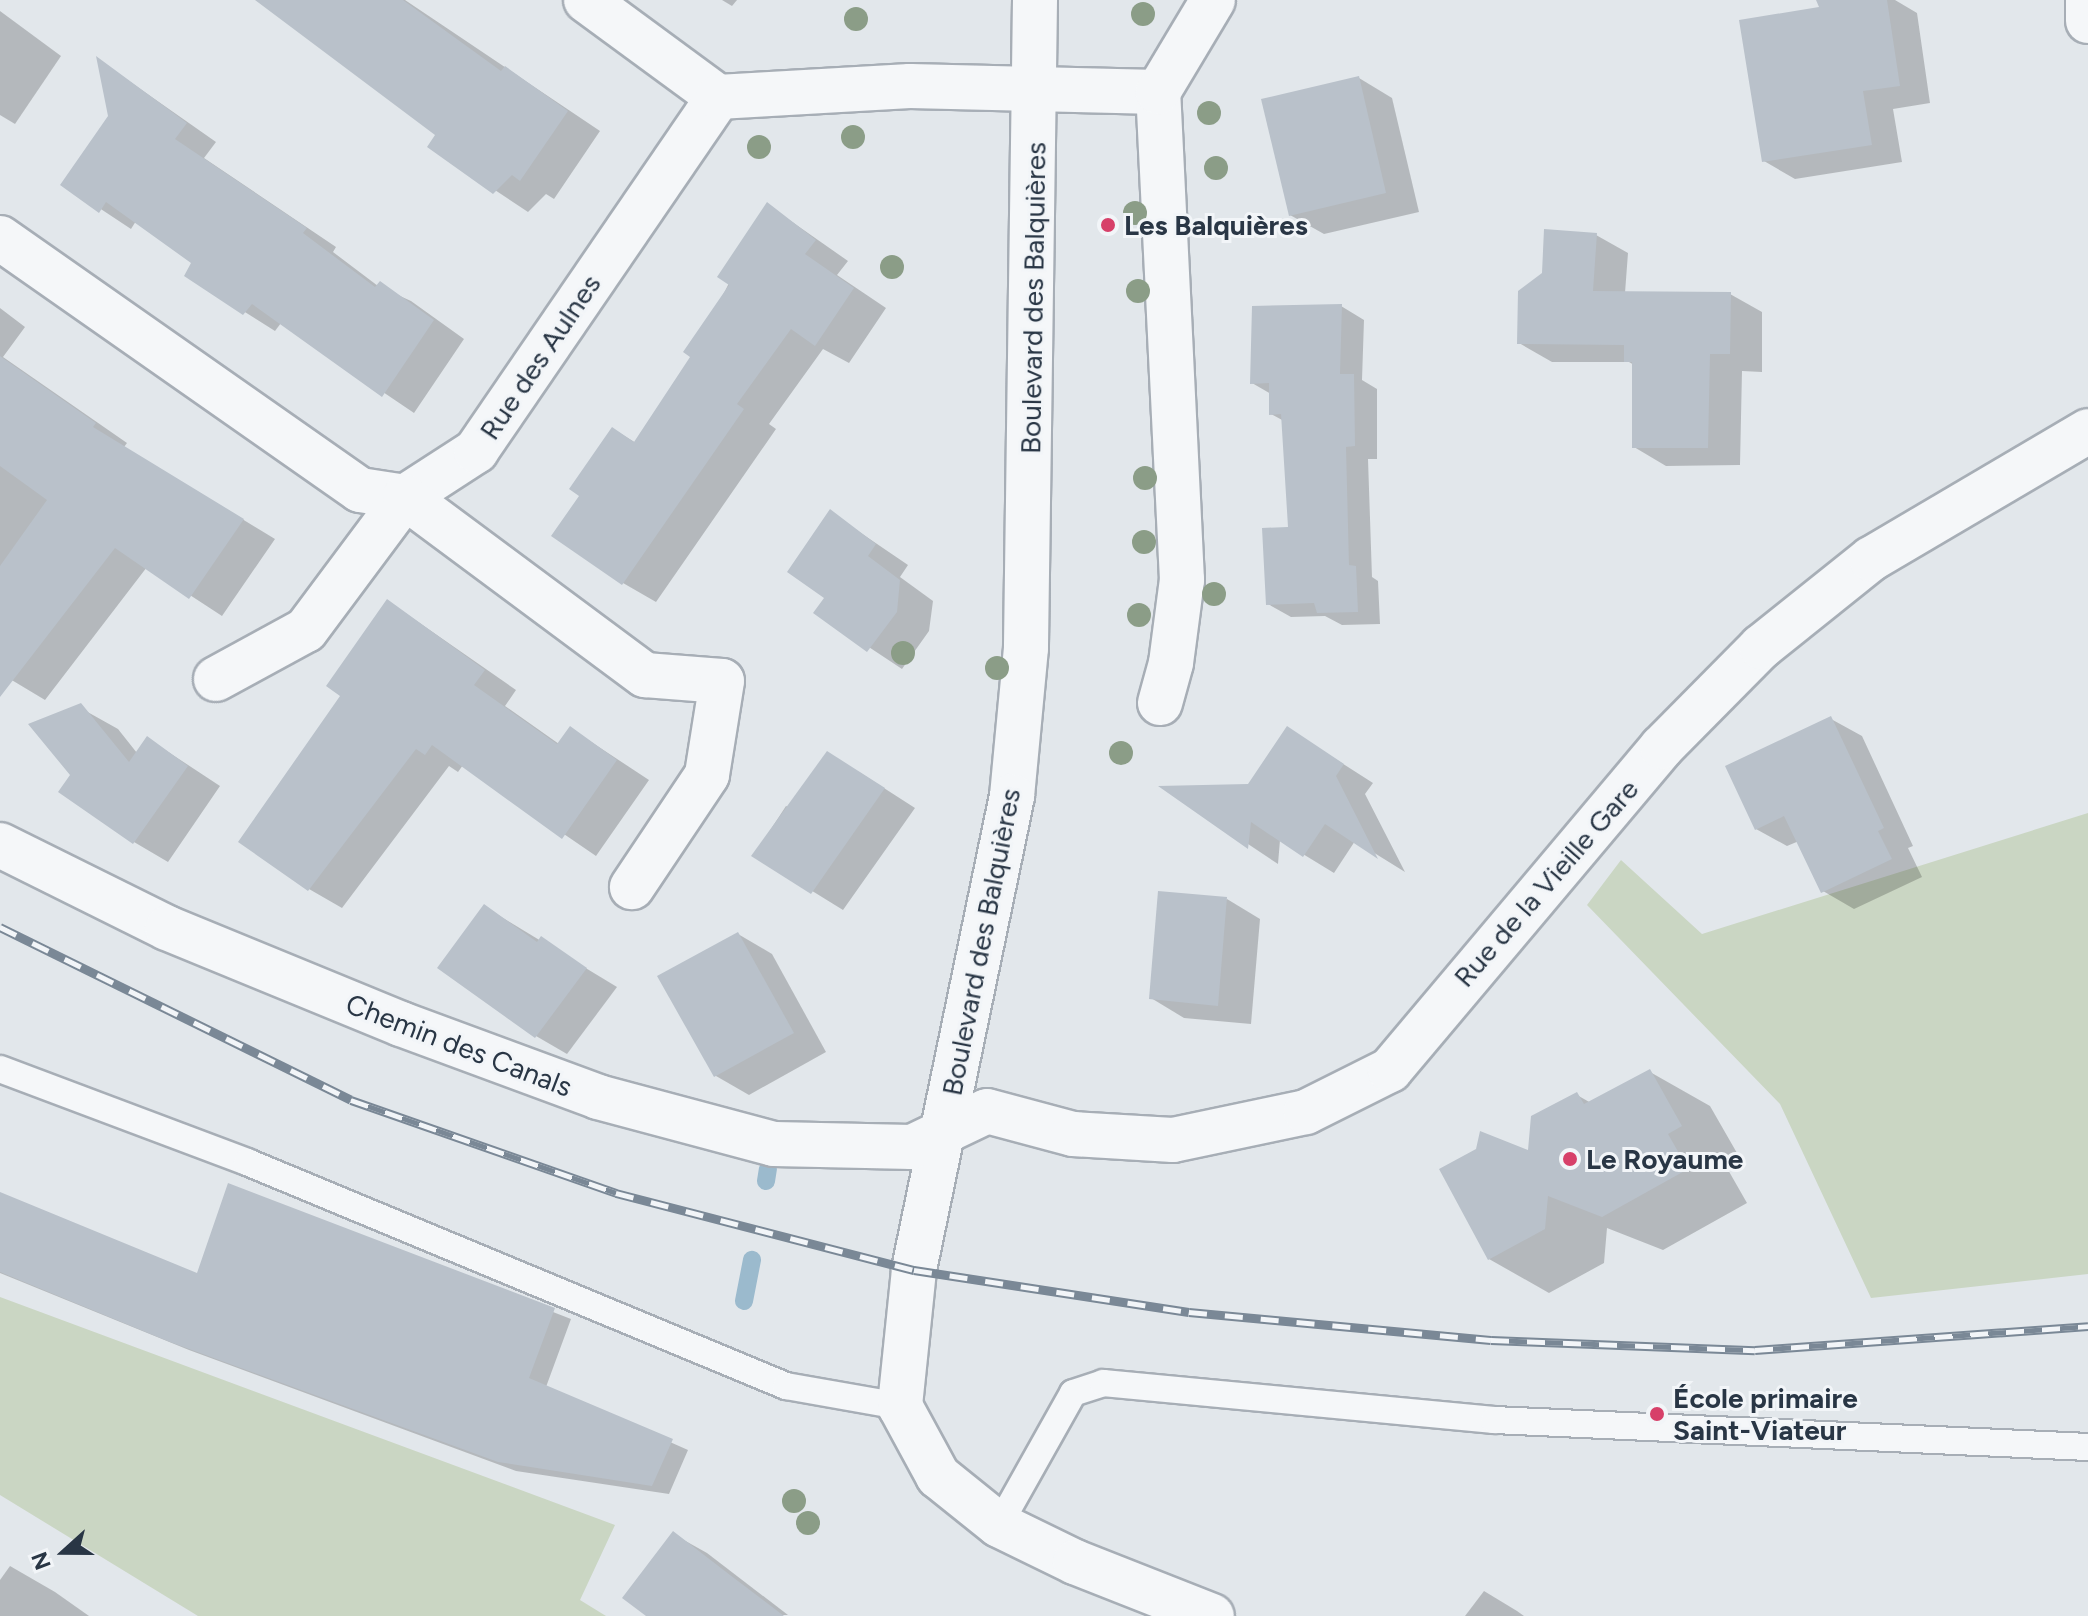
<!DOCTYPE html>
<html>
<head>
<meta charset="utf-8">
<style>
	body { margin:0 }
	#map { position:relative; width:2088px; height:1616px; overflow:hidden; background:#e2e7eb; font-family:Figtree,sans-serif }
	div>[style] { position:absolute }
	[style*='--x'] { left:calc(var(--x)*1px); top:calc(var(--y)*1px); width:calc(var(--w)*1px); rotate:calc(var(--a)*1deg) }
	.green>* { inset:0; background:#cad6c3 }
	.shadow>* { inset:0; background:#0003 }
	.stream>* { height:18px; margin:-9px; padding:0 9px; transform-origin:9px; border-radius:9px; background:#9bbacd }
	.building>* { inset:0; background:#b9c1ca }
	.roads { filter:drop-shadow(2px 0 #a7aeb6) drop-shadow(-2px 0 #a7aeb6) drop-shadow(0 2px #a7aeb6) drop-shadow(0 -2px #a7aeb6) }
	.lane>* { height:26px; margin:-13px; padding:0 13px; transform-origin:13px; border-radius:13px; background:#f5f7f9 }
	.street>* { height:44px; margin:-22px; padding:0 22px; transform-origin:22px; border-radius:22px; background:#f5f7f9 }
	.rail>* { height:9px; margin-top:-4.5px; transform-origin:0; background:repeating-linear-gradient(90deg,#f2f5f8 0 18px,#7a8896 0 36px); box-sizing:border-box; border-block:2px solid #7a8896 }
	.trees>* { width:24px; height:24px; margin:-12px; border-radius:50%; background:#8b9d87 }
	.dots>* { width:22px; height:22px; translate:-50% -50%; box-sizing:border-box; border:4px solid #f2f5f8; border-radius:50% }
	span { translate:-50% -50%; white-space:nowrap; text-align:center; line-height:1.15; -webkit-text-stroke:6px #f2f5f8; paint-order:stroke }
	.poi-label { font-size:28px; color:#293645; font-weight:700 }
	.left { translate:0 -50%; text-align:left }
	.street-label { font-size:28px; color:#293645 }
	.north { position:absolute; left:24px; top:1512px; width:80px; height:80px; -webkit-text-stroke:6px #f2f5f8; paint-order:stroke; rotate:249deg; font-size:22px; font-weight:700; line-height:32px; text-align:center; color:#293645 }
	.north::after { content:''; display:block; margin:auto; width:28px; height:36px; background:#293645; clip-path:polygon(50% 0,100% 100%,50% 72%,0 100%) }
</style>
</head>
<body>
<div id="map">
	<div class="green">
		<i style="clip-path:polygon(2088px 813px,2088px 1274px,1871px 1298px,1780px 1104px,1587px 905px,1621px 860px,1702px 934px)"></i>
		<i style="clip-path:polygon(0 1297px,615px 1525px,580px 1600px,606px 1616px,198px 1616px,0 1495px)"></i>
	</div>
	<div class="shadow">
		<i style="clip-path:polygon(256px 0,405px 0,600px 131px,554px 199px,546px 194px,528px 212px,430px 147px,438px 135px)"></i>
		<i style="clip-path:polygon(722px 0,737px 0,732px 6px)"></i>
		<i style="clip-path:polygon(1858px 0,1895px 0,1917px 13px,1930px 103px,1893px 109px,1902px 162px,1795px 179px,1764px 161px)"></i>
		<i style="clip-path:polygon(0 11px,61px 56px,15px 124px,0 115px)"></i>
		<i style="clip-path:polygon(99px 60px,216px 142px,204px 158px,336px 247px,333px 252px,378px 286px,411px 301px,464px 339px,414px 413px,281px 323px,275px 331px,186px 275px,194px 263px,136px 221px,131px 229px,63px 184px,111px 117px)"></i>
		<i style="clip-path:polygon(1359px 78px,1392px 98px,1419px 212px,1324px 234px,1290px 215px)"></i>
		<i style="clip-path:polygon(768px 205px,848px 261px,837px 275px,886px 308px,849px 363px,823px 349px,769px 424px,776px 429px,656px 602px,623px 583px,582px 495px,613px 429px,636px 443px,692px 357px)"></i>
		<i style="clip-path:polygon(1596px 235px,1628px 253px,1625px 293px,1730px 294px,1762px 312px,1762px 372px,1742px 371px,1740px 465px,1666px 466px,1634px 447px,1634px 365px,1629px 362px,1552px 362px,1519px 343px)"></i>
		<i style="clip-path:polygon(1341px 306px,1364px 320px,1362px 380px,1377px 389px,1377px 459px,1368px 459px,1372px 577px,1378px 581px,1380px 624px,1342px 625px,1325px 616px,1291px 617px,1268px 604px,1290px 529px,1284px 421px,1271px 414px,1271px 394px,1252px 383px)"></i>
		<i style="clip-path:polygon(0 308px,25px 327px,3px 357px,127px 443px,124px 447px,275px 539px,222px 616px,147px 567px,45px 700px,0 673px)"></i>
		<i style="clip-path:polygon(830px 512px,908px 565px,900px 577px,933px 601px,929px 631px,902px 669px,816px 612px,827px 597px)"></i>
		<i style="clip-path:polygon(388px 601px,516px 690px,505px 706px,559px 744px,570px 728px,649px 780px,596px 856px,463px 765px,458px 772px,449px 766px,342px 908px,309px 889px,343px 695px)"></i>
		<i style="clip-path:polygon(84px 710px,118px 729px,137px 753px,147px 738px,220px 786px,168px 862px,134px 842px,73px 775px)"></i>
		<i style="clip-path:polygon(1831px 719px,1862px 736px,1913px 846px,1908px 848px,1922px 877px,1854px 909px,1823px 891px,1799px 841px,1787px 846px,1756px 829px)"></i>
		<i style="clip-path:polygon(1287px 728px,1373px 783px,1365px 794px,1405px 872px,1355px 841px,1334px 873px,1280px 840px,1278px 864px,1164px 788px,1249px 786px)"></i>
		<i style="clip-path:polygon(859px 772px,915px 808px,843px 910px,754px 855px,786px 806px,792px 809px)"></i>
		<i style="clip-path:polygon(1227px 899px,1260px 919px,1251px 1024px,1184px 1018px,1151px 998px)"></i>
		<i style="clip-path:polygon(485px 907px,617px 987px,567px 1054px,536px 1036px)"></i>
		<i style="clip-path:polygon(738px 934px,772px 954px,826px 1052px,749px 1095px,716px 1076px)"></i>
		<i style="clip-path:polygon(1650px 1072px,1710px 1106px,1741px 1160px,1727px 1168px,1747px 1203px,1663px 1250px,1607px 1228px,1604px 1263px,1549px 1293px,1489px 1259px,1577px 1095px,1591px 1103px)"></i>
		<i style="clip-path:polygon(229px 1186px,571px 1319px,546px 1387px,688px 1450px,669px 1494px,516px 1471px,189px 1350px,0 1273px,0 1224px,198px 1275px)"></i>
		<i style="clip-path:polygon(673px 1534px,707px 1553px,788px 1615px,649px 1616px)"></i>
		<i style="clip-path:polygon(10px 1566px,55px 1592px,89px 1616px,0 1616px,0 1580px)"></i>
		<i style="clip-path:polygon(1484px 1591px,1517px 1611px,1524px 1616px,1465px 1616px)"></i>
	</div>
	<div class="stream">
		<i style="--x:766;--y:1181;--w:12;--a:-81"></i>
		<i style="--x:744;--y:1301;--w:42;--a:-79"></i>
	</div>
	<div class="building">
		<i style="clip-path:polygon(255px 0,403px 0,501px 71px,505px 66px,568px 111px,520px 181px,512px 175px,493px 194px,427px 147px,435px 135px)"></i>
		<i style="clip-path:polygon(1816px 0,1887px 0,1900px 86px,1863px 91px,1872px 145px,1762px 162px,1739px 20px,1819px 7px)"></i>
		<i style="clip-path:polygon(96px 56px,187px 123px,175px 139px,307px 228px,303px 233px,375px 287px,380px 281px,434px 320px,382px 397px,252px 304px,243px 315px,184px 276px,191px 263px,106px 202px,99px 213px,60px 185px,108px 116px)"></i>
		<i style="clip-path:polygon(1359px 76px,1386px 193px,1289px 216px,1261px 99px)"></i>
		<i style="clip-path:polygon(767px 202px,816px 240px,805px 254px,854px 288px,815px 346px,791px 329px,737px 404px,744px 409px,622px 585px,551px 536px,579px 496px,569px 489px,612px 427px,634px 442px,690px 357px,683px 352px,729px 285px,717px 277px)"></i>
		<i style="clip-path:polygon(1544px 229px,1597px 233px,1593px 291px,1731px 292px,1730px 354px,1710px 354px,1708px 448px,1632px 448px,1632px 362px,1624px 362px,1624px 345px,1517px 344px,1518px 291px,1542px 273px)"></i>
		<i style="clip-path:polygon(1342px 304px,1340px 374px,1354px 374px,1355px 446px,1346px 447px,1349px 565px,1356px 566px,1358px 612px,1317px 613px,1314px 603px,1266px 605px,1262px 528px,1288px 527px,1281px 414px,1269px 415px,1269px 383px,1250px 384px,1252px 306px)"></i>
		<i style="clip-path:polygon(0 356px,96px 423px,93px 427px,244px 519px,189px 599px,115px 548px,0 697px,0 566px,47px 500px,0 466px)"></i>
		<i style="clip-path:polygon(830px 509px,876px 544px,868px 556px,900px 580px,897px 612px,867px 652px,813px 613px,824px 598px,787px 572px)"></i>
		<i style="clip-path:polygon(387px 599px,485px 670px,474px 685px,557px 744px,570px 726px,617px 760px,562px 839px,432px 745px,425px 755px,416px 749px,308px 891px,238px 842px,340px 696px,326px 686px)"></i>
		<i style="clip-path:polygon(81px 703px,129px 762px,147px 736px,188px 766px,133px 844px,58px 792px,70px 775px,28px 724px)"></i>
		<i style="clip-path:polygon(1831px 716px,1884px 828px,1878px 831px,1892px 859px,1821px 893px,1784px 816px,1755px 830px,1725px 766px)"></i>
		<i style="clip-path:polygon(1287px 726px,1344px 764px,1336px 776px,1378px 859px,1325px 824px,1303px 857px,1251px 822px,1248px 849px,1158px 786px,1248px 784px)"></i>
		<i style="clip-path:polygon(827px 751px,885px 788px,811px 894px,751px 856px)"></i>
		<i style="clip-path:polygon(1158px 891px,1227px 897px,1218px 1006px,1149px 999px)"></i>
		<i style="clip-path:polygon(484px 904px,537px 942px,541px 936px,587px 968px,535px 1038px,437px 968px)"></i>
		<i style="clip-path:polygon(738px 932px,794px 1033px,714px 1077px,657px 976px)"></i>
		<i style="clip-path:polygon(1650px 1069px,1682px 1126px,1668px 1134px,1688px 1169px,1602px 1217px,1548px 1196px,1545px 1229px,1488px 1260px,1439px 1169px,1476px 1149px,1480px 1131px,1528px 1150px,1531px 1116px,1577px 1092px,1584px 1104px)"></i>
		<i style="clip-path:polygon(228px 1183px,555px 1308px,529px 1378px,673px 1439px,652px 1486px,498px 1462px,170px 1342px,0 1272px,0 1192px,197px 1273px)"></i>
		<i style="clip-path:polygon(673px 1531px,730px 1575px,784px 1616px,646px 1616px,622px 1598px)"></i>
	</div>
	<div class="roads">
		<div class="lane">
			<i style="--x:0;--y:1069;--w:264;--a:20.6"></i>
			<i style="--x:247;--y:1162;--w:584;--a:22.57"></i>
			<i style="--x:786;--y:1386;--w:116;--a:10"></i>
			<i style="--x:999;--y:1525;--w:151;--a:-60.7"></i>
			<i style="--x:1073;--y:1393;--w:32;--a:-18"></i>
			<i style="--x:1103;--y:1383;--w:393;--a:5.4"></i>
			<i style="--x:1494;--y:1420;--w:595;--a:2.6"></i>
		</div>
		<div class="street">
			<i style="--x:586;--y:0;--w:164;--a:36.3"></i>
			<i style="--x:1035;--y:0;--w:648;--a:90.8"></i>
			<i style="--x:1026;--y:648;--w:149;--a:95.4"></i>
			<i style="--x:1012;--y:796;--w:484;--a:101.7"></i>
			<i style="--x:914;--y:1270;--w:137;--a:95.9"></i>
			<i style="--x:900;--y:1406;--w:80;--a:61.5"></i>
			<i style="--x:938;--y:1476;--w:78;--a:38.8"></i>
			<i style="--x:999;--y:1525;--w:85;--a:26"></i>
			<i style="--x:1075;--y:1562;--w:147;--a:21.5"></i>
			<i style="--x:2088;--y:0;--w:21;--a:90"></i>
			<i style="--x:0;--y:238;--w:439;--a:35"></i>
			<i style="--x:360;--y:490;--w:46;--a:8.8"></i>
			<i style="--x:405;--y:497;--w:85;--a:-32.9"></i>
			<i style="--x:476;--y:451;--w:429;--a:-55.6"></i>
			<i style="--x:718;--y:97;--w:192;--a:-3.3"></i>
			<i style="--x:910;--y:86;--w:248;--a:1.4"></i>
			<i style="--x:216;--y:679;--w:102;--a:-28.6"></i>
			<i style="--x:306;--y:630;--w:166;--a:-53.3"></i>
			<i style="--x:405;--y:497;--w:299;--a:36.6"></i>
			<i style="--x:645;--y:675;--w:77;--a:4.5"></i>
			<i style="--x:722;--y:681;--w:95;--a:99.1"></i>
			<i style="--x:707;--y:775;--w:135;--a:123.8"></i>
			<i style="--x:1160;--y:703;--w:41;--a:-74.6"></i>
			<i style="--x:1171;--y:663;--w:84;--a:-82.5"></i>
			<i style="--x:1182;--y:580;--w:489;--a:-92.8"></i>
			<i style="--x:1158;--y:92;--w:107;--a:-59.1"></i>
			<i style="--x:0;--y:845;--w:186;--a:26.4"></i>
			<i style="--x:167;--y:928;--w:253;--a:22.3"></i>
			<i style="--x:401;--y:1024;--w:210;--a:20.3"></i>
			<i style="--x:598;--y:1097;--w:182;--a:15"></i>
			<i style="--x:774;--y:1144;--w:138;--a:1.2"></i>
			<i style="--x:912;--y:1147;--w:83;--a:-25.6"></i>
			<i style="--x:987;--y:1111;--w:89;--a:15"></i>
			<i style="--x:1073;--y:1134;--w:100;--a:3.4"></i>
			<i style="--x:1173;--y:1140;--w:136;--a:-11.9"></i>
			<i style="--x:1306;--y:1112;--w:94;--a:-26.6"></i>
			<i style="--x:1390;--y:1070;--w:422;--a:-49.9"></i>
			<i style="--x:1662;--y:747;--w:141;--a:-45.3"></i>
			<i style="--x:1761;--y:647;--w:141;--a:-38.7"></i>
			<i style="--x:1871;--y:559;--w:252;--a:-30.5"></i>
		</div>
	</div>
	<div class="rail">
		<i style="--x:0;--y:927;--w:391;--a:26.2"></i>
		<i style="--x:351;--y:1100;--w:281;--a:19.3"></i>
		<i style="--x:616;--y:1193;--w:308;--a:14.5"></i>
		<i style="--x:914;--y:1270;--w:278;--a:8.7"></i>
		<i style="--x:1189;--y:1312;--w:303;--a:5.3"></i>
		<i style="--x:1491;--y:1340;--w:264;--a:2.2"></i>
		<i style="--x:1755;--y:1350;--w:334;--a:-4.1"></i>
	</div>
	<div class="trees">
		<i style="left:1143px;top:14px"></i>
		<i style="left:856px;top:19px"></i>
		<i style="left:1209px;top:113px"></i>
		<i style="left:853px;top:137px"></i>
		<i style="left:759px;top:147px"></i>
		<i style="left:1216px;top:168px"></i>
		<i style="left:1135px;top:213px"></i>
		<i style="left:892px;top:267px"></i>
		<i style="left:1138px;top:291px"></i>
		<i style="left:1145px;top:478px"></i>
		<i style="left:1144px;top:542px"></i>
		<i style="left:1214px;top:594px"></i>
		<i style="left:1139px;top:615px"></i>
		<i style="left:903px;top:653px"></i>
		<i style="left:997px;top:668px"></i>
		<i style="left:1121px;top:753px"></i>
		<i style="left:794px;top:1501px"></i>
		<i style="left:808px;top:1523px"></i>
	</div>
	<div class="dots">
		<i style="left:1108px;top:225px;background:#d74069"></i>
		<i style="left:1570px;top:1159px;background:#d74069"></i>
		<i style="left:1657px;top:1414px;background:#d74069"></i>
	</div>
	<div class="poi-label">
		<span class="left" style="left:1124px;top:225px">Les Balquières</span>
		<span class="left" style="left:1586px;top:1159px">Le Royaume</span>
		<span class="left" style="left:1673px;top:1414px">École primaire<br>Saint-Viateur</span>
	</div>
	<div class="street-label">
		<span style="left:1033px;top:298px;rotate:-89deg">Boulevard des Balquières</span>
		<span style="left:540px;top:357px;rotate:-56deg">Rue des Aulnes</span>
		<span style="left:1546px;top:883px;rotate:-49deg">Rue de la Vieille Gare</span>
		<span style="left:981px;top:942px;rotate:-79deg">Boulevard des Balquières</span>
		<span style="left:459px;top:1045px;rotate:21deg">Chemin des Canals</span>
	</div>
	<div class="north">N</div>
</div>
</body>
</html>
